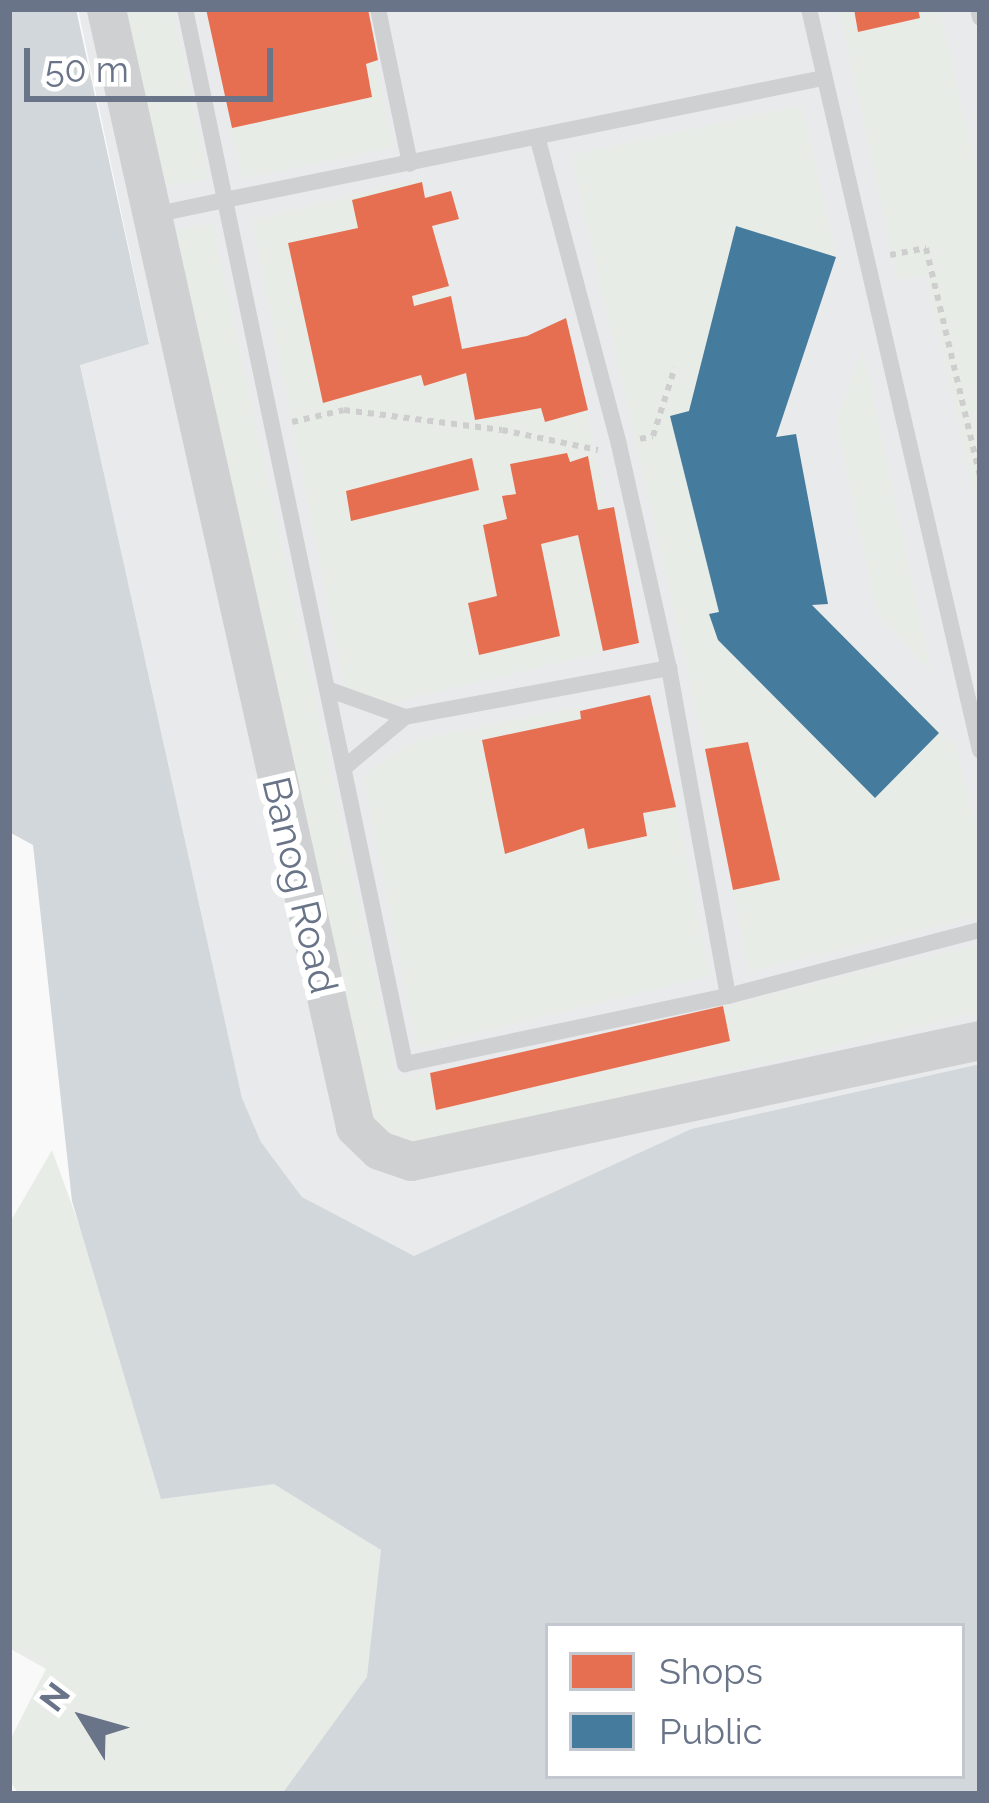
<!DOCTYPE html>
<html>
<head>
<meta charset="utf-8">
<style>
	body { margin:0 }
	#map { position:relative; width:989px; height:1803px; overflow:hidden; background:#f9f9f9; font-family:Raleway,sans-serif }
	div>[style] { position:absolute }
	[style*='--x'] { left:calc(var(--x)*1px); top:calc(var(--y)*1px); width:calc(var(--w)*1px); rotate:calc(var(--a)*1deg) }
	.built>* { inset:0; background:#e9eaeb }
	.green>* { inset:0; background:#e8ece7 }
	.water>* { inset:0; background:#d2d7db }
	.shops>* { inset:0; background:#e76f51 }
	.public>* { inset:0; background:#457b9d }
	.path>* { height:6px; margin-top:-3px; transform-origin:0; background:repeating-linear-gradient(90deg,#cecece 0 6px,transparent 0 12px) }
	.service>* { height:16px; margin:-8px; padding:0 8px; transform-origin:8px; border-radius:8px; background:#cfd0d2 }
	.tertiary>* { height:39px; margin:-19.5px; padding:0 19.5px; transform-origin:19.5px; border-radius:19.5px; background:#cfd0d2 }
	span { translate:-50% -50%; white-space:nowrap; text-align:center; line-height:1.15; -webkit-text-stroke:12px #fff; paint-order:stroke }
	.street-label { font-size:39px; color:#697488 }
	.frame { position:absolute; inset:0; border:12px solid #697488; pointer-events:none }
	.legend { position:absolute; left:545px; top:1623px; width:420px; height:156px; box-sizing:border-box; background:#fff; border:3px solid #c3c7cf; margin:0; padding:15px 21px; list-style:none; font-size:36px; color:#697488 }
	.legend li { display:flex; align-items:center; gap:24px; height:60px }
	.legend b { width:60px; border:3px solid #c3c7cf }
	.north { position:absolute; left:24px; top:1659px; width:120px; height:120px; -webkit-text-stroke:9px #fff; paint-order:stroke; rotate:307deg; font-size:33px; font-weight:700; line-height:48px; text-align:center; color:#697488 }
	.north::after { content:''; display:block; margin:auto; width:42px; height:54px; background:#697488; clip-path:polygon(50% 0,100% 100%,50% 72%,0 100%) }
	.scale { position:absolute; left:24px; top:48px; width:249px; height:54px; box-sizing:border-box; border:6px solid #697488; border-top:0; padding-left:15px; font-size:36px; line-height:42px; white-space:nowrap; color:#697488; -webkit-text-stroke:9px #fff; paint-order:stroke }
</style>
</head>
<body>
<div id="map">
	<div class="built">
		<i style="clip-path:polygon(78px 9px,980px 9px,980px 1064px,691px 1129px,413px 1257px,302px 1197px,261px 1142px,242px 1098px,80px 364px,149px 343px)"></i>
	</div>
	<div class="green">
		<i style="clip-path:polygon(121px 9px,172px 9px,208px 178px,159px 189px)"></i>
		<i style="clip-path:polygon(206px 9px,368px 9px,392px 148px,242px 179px)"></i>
		<i style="clip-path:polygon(839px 9px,939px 9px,980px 185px,980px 521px,926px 275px,898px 280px)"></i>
		<i style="clip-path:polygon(802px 105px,836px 257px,777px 436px,796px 434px,828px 604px,813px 605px,956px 747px,980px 844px,980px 916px,748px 972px,733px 890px,780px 879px,748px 743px,705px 749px,571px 155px)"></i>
		<i style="clip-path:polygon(420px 178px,462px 349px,527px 336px,566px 318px,606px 507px,614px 507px,639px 643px,391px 703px,344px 686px,252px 220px)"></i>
		<i style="clip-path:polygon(212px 222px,395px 1072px,403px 1079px,430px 1073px,437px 1110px,730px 1041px,723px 1006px,980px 944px,980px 1012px,419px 1144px,382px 1128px,367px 1106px,169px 232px)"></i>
		<i style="clip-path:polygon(863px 350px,931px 672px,877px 613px,836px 420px)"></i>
		<i style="clip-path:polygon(579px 707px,581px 719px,482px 740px,505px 853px,567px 838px,567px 831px,584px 828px,588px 849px,646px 837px,643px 813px,676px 807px,710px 976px,417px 1048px,363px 775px,416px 740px)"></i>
		<i style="clip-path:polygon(52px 1150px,163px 1456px,256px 1463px,548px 1626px,548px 1776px,643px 1794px,19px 1794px,9px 1780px,9px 1742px,46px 1669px,9px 1648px,9px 1224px)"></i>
	</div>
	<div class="water">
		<i style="clip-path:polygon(evenodd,9px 9px,76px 9px,149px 344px,80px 365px,242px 1098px,261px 1142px,302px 1197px,414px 1256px,691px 1129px,980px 1064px,980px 1794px,282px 1794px,367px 1677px,381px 1550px,274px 1484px,161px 1499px,72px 1201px,33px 845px,9px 832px,9px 9px,548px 1626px,962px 1626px,962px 1776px,548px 1776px,548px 1626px)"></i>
	</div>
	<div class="shops">
		<i style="clip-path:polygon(206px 9px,368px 9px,378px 60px,366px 64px,372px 97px,232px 128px)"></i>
		<i style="clip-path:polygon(854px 9px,918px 9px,920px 18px,858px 32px)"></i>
		<i style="clip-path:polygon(422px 182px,425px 198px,451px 191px,459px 219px,432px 226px,449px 286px,412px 296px,414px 306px,451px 296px,462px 349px,527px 336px,566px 318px,588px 410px,545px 422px,541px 408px,475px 420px,466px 373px,424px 386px,421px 375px,323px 403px,288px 243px,358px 228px,352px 200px)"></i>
		<i style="clip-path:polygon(567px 453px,570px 462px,588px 456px,598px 510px,614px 507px,639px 643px,603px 651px,578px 535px,541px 544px,560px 636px,479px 655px,468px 603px,497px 596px,483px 525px,507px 519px,502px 496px,516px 494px,510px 464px)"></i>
		<i style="clip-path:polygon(472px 458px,479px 490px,351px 521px,346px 491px)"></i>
		<i style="clip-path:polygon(650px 695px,676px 807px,643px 813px,647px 836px,588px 849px,584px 828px,505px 854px,482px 740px,581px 719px,580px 711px)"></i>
		<i style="clip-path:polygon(748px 742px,780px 880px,733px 890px,705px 749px)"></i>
		<i style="clip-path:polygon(723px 1006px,730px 1041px,436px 1110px,430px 1073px)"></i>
	</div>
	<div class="public">
		<i style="clip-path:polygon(736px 226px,836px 257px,776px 437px,796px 434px,828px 604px,812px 605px,939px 733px,875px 798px,718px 640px,709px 614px,719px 612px,670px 416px,689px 411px)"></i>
	</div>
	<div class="path">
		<i style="--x:890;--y:255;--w:37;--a:-11"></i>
		<i style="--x:926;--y:248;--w:235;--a:76.7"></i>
		<i style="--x:292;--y:422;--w:53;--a:-13"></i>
		<i style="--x:344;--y:410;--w:159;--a:7.2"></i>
		<i style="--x:502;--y:430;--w:98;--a:11.8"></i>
		<i style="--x:640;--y:439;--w:13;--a:-13"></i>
		<i style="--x:653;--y:436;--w:72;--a:-72.3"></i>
	</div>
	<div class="service">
		<i style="--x:378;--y:9;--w:158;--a:78.3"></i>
		<i style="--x:809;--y:9;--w:761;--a:77.02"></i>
		<i style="--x:978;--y:9;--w:9;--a:77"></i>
		<i style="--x:823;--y:78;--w:610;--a:168.47"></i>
		<i style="--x:225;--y:200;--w:883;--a:78.23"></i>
		<i style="--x:405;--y:1064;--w:330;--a:-11.9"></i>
		<i style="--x:728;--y:996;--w:260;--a:-14.7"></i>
		<i style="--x:538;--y:140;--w:316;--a:75.1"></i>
		<i style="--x:619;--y:445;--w:229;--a:77.4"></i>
		<i style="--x:669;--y:668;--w:333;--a:79.8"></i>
		<i style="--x:153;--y:215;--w:74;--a:-11.8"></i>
		<i style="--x:225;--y:200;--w:195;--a:-101.8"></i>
		<i style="--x:327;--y:689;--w:83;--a:19.7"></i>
		<i style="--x:345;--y:767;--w:78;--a:-39.8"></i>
		<i style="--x:405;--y:717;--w:269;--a:-10.5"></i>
	</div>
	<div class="tertiary">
		<i style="--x:106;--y:9;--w:1145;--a:77.44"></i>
		<i style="--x:355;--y:1127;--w:33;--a:44"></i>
		<i style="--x:379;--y:1150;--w:34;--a:19"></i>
		<i style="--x:411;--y:1161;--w:582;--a:-12.01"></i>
	</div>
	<div class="street-label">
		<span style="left:300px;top:885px;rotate:77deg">Banog Road</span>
	</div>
	<div class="frame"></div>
	<ul class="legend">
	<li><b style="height:33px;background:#e76f51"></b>Shops</li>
	<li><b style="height:33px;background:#457b9d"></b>Public</li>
	</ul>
	<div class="north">N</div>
	<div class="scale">50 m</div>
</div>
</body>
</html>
